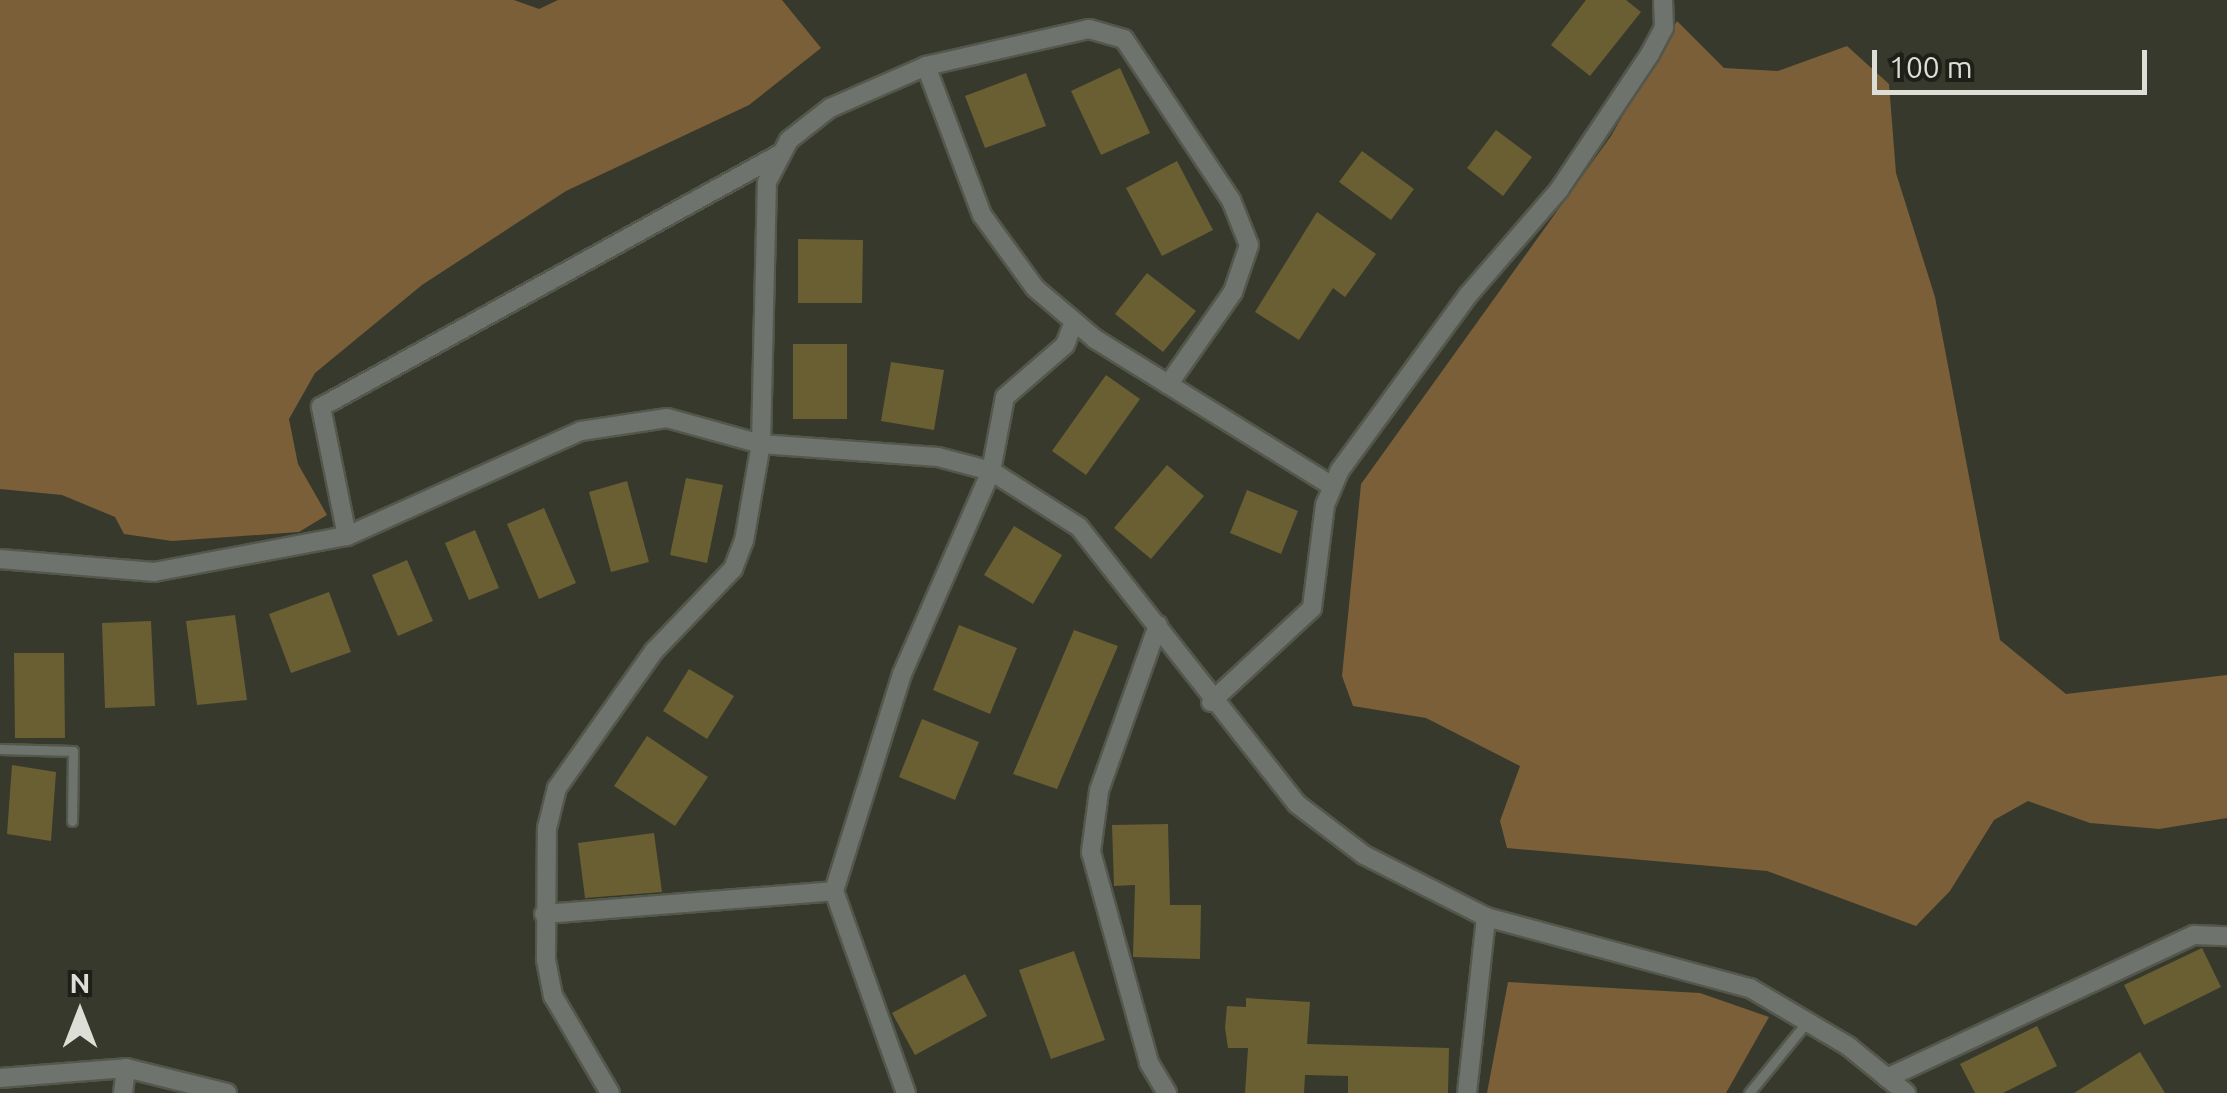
<!DOCTYPE html>
<html>
<head>
<meta charset="utf-8">
<style>
	body { margin:0 }
	#map { position:relative; width:2227px; height:1093px; overflow:hidden; background:#36392c; font-family:Ubuntu,sans-serif }
	div>[style] { position:absolute }
	[style*='--x'] { left:calc(var(--x)*1px); top:calc(var(--y)*1px); width:calc(var(--w)*1px); rotate:calc(var(--a)*1deg) }
	.forest>* { inset:0; background:#7b5f39 }
	.building>* { inset:0; background:#6a5f32 }
	.roads { filter:drop-shadow(2px 0 #54574b) drop-shadow(-2px 0 #54574b) drop-shadow(0 2px #54574b) drop-shadow(0 -2px #54574b) }
	.service>* { height:9px; margin:-4.5px; padding:0 4.5px; transform-origin:4.5px; border-radius:4.5px; background:#6f736d }
	.minor>* { height:18px; margin:-9px; padding:0 9px; transform-origin:9px; border-radius:9px; background:#6f736d }
	span { translate:-50% -50%; white-space:nowrap; text-align:center; line-height:1.15; -webkit-text-stroke:10px #1e1f19; paint-order:stroke }
	.north { position:absolute; left:30px; top:963px; width:100px; height:100px; -webkit-text-stroke:8px #1e1f19; paint-order:stroke; rotate:0deg; font-size:28px; font-weight:700; line-height:40px; text-align:center; color:#dddfd7 }
	.north::after { content:''; display:block; margin:auto; width:35px; height:45px; background:#dddfd7; clip-path:polygon(50% 0,100% 100%,50% 72%,0 100%) }
	.scale { position:absolute; left:1872px; top:50px; width:275px; height:45px; box-sizing:border-box; border:5px solid #dddfd7; border-top:0; padding-left:12px; font-size:30px; line-height:35px; white-space:nowrap; color:#dddfd7; -webkit-text-stroke:8px #1e1f19; paint-order:stroke }
</style>
</head>
<body>
<div id="map">
	<div class="forest">
		<i style="clip-path:polygon(0 0,514px 0,539px 9px,558px 0,782px 0,821px 48px,749px 105px,566px 191px,422px 285px,315px 373px,289px 419px,298px 464px,327px 515px,299px 532px,172px 541px,124px 534px,115px 517px,62px 495px,0 489px)"></i>
		<i style="clip-path:polygon(1677px 21px,1724px 68px,1778px 71px,1847px 46px,1889px 84px,1896px 173px,1935px 297px,2000px 640px,2066px 694px,2227px 675px,2227px 818px,2159px 829px,2090px 823px,2028px 801px,1994px 820px,1950px 891px,1916px 926px,1767px 871px,1507px 848px,1500px 821px,1520px 766px,1426px 718px,1353px 706px,1342px 676px,1361px 484px,1611px 136px)"></i>
		<i style="clip-path:polygon(1508px 982px,1700px 993px,1769px 1017px,1726px 1093px,1487px 1093px)"></i>
	</div>
	<div class="building">
		<i style="clip-path:polygon(1586px 0,1626px 0,1641px 12px,1590px 76px,1551px 45px)"></i>
		<i style="clip-path:polygon(1120px 68px,1150px 133px,1101px 155px,1071px 91px)"></i>
		<i style="clip-path:polygon(1026px 73px,1046px 126px,985px 148px,965px 96px)"></i>
		<i style="clip-path:polygon(1496px 130px,1532px 157px,1503px 196px,1467px 168px)"></i>
		<i style="clip-path:polygon(1362px 151px,1414px 189px,1391px 220px,1339px 182px)"></i>
		<i style="clip-path:polygon(1177px 161px,1213px 230px,1162px 256px,1126px 188px)"></i>
		<i style="clip-path:polygon(1317px 212px,1376px 254px,1345px 297px,1333px 288px,1299px 340px,1255px 312px)"></i>
		<i style="clip-path:polygon(798px 239px,863px 240px,862px 303px,798px 303px)"></i>
		<i style="clip-path:polygon(1147px 273px,1196px 311px,1163px 352px,1115px 314px)"></i>
		<i style="clip-path:polygon(793px 344px,847px 344px,847px 419px,793px 419px)"></i>
		<i style="clip-path:polygon(891px 362px,944px 370px,934px 430px,881px 421px)"></i>
		<i style="clip-path:polygon(1106px 375px,1140px 399px,1086px 475px,1052px 451px)"></i>
		<i style="clip-path:polygon(1167px 465px,1204px 496px,1151px 559px,1114px 528px)"></i>
		<i style="clip-path:polygon(686px 478px,723px 485px,707px 563px,670px 555px)"></i>
		<i style="clip-path:polygon(627px 481px,649px 562px,611px 572px,589px 492px)"></i>
		<i style="clip-path:polygon(1247px 490px,1298px 511px,1281px 554px,1230px 533px)"></i>
		<i style="clip-path:polygon(544px 508px,576px 583px,539px 599px,507px 524px)"></i>
		<i style="clip-path:polygon(1014px 526px,1062px 555px,1033px 604px,984px 575px)"></i>
		<i style="clip-path:polygon(475px 530px,499px 588px,469px 600px,445px 543px)"></i>
		<i style="clip-path:polygon(407px 560px,433px 621px,398px 636px,372px 575px)"></i>
		<i style="clip-path:polygon(329px 592px,351px 652px,291px 673px,269px 614px)"></i>
		<i style="clip-path:polygon(235px 615px,247px 700px,197px 705px,186px 621px)"></i>
		<i style="clip-path:polygon(151px 621px,155px 706px,105px 708px,102px 623px)"></i>
		<i style="clip-path:polygon(959px 625px,1017px 648px,990px 714px,933px 690px)"></i>
		<i style="clip-path:polygon(1074px 630px,1118px 646px,1057px 789px,1013px 774px)"></i>
		<i style="clip-path:polygon(14px 653px,64px 653px,65px 738px,15px 738px)"></i>
		<i style="clip-path:polygon(689px 669px,734px 696px,707px 739px,663px 711px)"></i>
		<i style="clip-path:polygon(922px 719px,979px 742px,955px 800px,899px 777px)"></i>
		<i style="clip-path:polygon(647px 736px,708px 777px,675px 826px,614px 786px)"></i>
		<i style="clip-path:polygon(12px 765px,56px 772px,51px 841px,7px 834px)"></i>
		<i style="clip-path:polygon(1168px 824px,1170px 905px,1201px 905px,1200px 959px,1133px 957px,1135px 885px,1114px 886px,1112px 825px)"></i>
		<i style="clip-path:polygon(654px 833px,662px 892px,585px 898px,578px 843px)"></i>
		<i style="clip-path:polygon(2202px 948px,2221px 987px,2144px 1025px,2124px 985px)"></i>
		<i style="clip-path:polygon(1074px 951px,1105px 1040px,1051px 1059px,1019px 970px)"></i>
		<i style="clip-path:polygon(965px 974px,987px 1016px,915px 1055px,892px 1013px)"></i>
		<i style="clip-path:polygon(1246px 998px,1310px 1002px,1307px 1044px,1449px 1048px,1448px 1093px,1348px 1093px,1348px 1076px,1305px 1075px,1304px 1093px,1245px 1093px,1248px 1048px,1228px 1048px,1225px 1028px,1227px 1006px,1246px 1007px)"></i>
		<i style="clip-path:polygon(2037px 1026px,2057px 1066px,2003px 1093px,1975px 1093px,1960px 1064px)"></i>
		<i style="clip-path:polygon(2140px 1052px,2165px 1093px,2074px 1093px)"></i>
	</div>
	<div class="roads">
		<div class="service">
			<i style="--x:0;--y:749;--w:73;--a:1.6"></i>
			<i style="--x:73;--y:751;--w:70;--a:90.8"></i>
			<i style="--x:1749;--y:1093;--w:92;--a:-50.8"></i>
		</div>
		<div class="minor">
			<i style="--x:926;--y:66;--w:159;--a:69.4"></i>
			<i style="--x:982;--y:215;--w:90;--a:54"></i>
			<i style="--x:1035;--y:288;--w:79;--a:40.4"></i>
			<i style="--x:1095;--y:339;--w:279;--a:31.8"></i>
			<i style="--x:347;--y:536;--w:132;--a:-101.4"></i>
			<i style="--x:321;--y:407;--w:524;--a:-28.86"></i>
			<i style="--x:0;--y:559;--w:155;--a:4.8"></i>
			<i style="--x:154;--y:572;--w:196;--a:-10.6"></i>
			<i style="--x:347;--y:536;--w:256;--a:-24.2"></i>
			<i style="--x:581;--y:431;--w:87;--a:-8.6"></i>
			<i style="--x:667;--y:418;--w:98;--a:15.5"></i>
			<i style="--x:761;--y:444;--w:177;--a:4.2"></i>
			<i style="--x:938;--y:457;--w:55;--a:14.8"></i>
			<i style="--x:991;--y:471;--w:104;--a:32.5"></i>
			<i style="--x:1079;--y:527;--w:352;--a:51.8"></i>
			<i style="--x:1297;--y:804;--w:84;--a:37.3"></i>
			<i style="--x:1364;--y:855;--w:137;--a:26.9"></i>
			<i style="--x:1486;--y:917;--w:273;--a:15.1"></i>
			<i style="--x:1750;--y:988;--w:114;--a:30.6"></i>
			<i style="--x:1848;--y:1046;--w:75;--a:39"></i>
			<i style="--x:1158;--y:625;--w:176;--a:109.6"></i>
			<i style="--x:1099;--y:791;--w:62;--a:97.5"></i>
			<i style="--x:1091;--y:852;--w:219;--a:74.6"></i>
			<i style="--x:1149;--y:1063;--w:35;--a:59"></i>
			<i style="--x:1211;--y:702;--w:138;--a:-42.9"></i>
			<i style="--x:1312;--y:608;--w:104;--a:-82.8"></i>
			<i style="--x:1325;--y:505;--w:38;--a:-67"></i>
			<i style="--x:1340;--y:470;--w:218;--a:-53.8"></i>
			<i style="--x:1469;--y:294;--w:138;--a:-49.1"></i>
			<i style="--x:1559;--y:190;--w:164;--a:-56.2"></i>
			<i style="--x:1650;--y:54;--w:30;--a:-62"></i>
			<i style="--x:1664;--y:28;--w:28;--a:-92"></i>
			<i style="--x:544;--y:914;--w:291;--a:-4.5"></i>
			<i style="--x:0;--y:1078;--w:126;--a:-4.5"></i>
			<i style="--x:126;--y:1068;--w:104;--a:13.9"></i>
			<i style="--x:1887;--y:1078;--w:339;--a:-25"></i>
			<i style="--x:2194;--y:935;--w:33;--a:2"></i>
			<i style="--x:123;--y:1093;--w:25;--a:-83"></i>
			<i style="--x:610;--y:1093;--w:113;--a:-120.4"></i>
			<i style="--x:553;--y:996;--w:38;--a:-101"></i>
			<i style="--x:546;--y:959;--w:131;--a:-89.6"></i>
			<i style="--x:547;--y:828;--w:41;--a:-76"></i>
			<i style="--x:557;--y:788;--w:168;--a:-54.7"></i>
			<i style="--x:654;--y:651;--w:114;--a:-46.1"></i>
			<i style="--x:733;--y:569;--w:30;--a:-69"></i>
			<i style="--x:744;--y:541;--w:98;--a:-80.1"></i>
			<i style="--x:761;--y:444;--w:262;--a:-88.7"></i>
			<i style="--x:767;--y:182;--w:47;--a:-62.4"></i>
			<i style="--x:789;--y:140;--w:52;--a:-38"></i>
			<i style="--x:830;--y:108;--w:105;--a:-23.6"></i>
			<i style="--x:926;--y:66;--w:167;--a:-12.8"></i>
			<i style="--x:1089;--y:29;--w:36;--a:16"></i>
			<i style="--x:1124;--y:39;--w:193;--a:56.4"></i>
			<i style="--x:1231;--y:200;--w:48;--a:68.2"></i>
			<i style="--x:1249;--y:245;--w:50;--a:108.8"></i>
			<i style="--x:1233;--y:292;--w:113;--a:125"></i>
			<i style="--x:906;--y:1093;--w:214;--a:-109.6"></i>
			<i style="--x:834;--y:891;--w:227;--a:-72.6"></i>
			<i style="--x:902;--y:674;--w:222;--a:-66.3"></i>
			<i style="--x:991;--y:471;--w:75;--a:-79.3"></i>
			<i style="--x:1005;--y:397;--w:79;--a:-40.9"></i>
			<i style="--x:1065;--y:345;--w:22;--a:-69"></i>
			<i style="--x:1467;--y:1093;--w:177;--a:-83.8"></i>
		</div>
	</div>
	<div class="north">N</div>
	<div class="scale">100 m</div>
</div>
</body>
</html>
